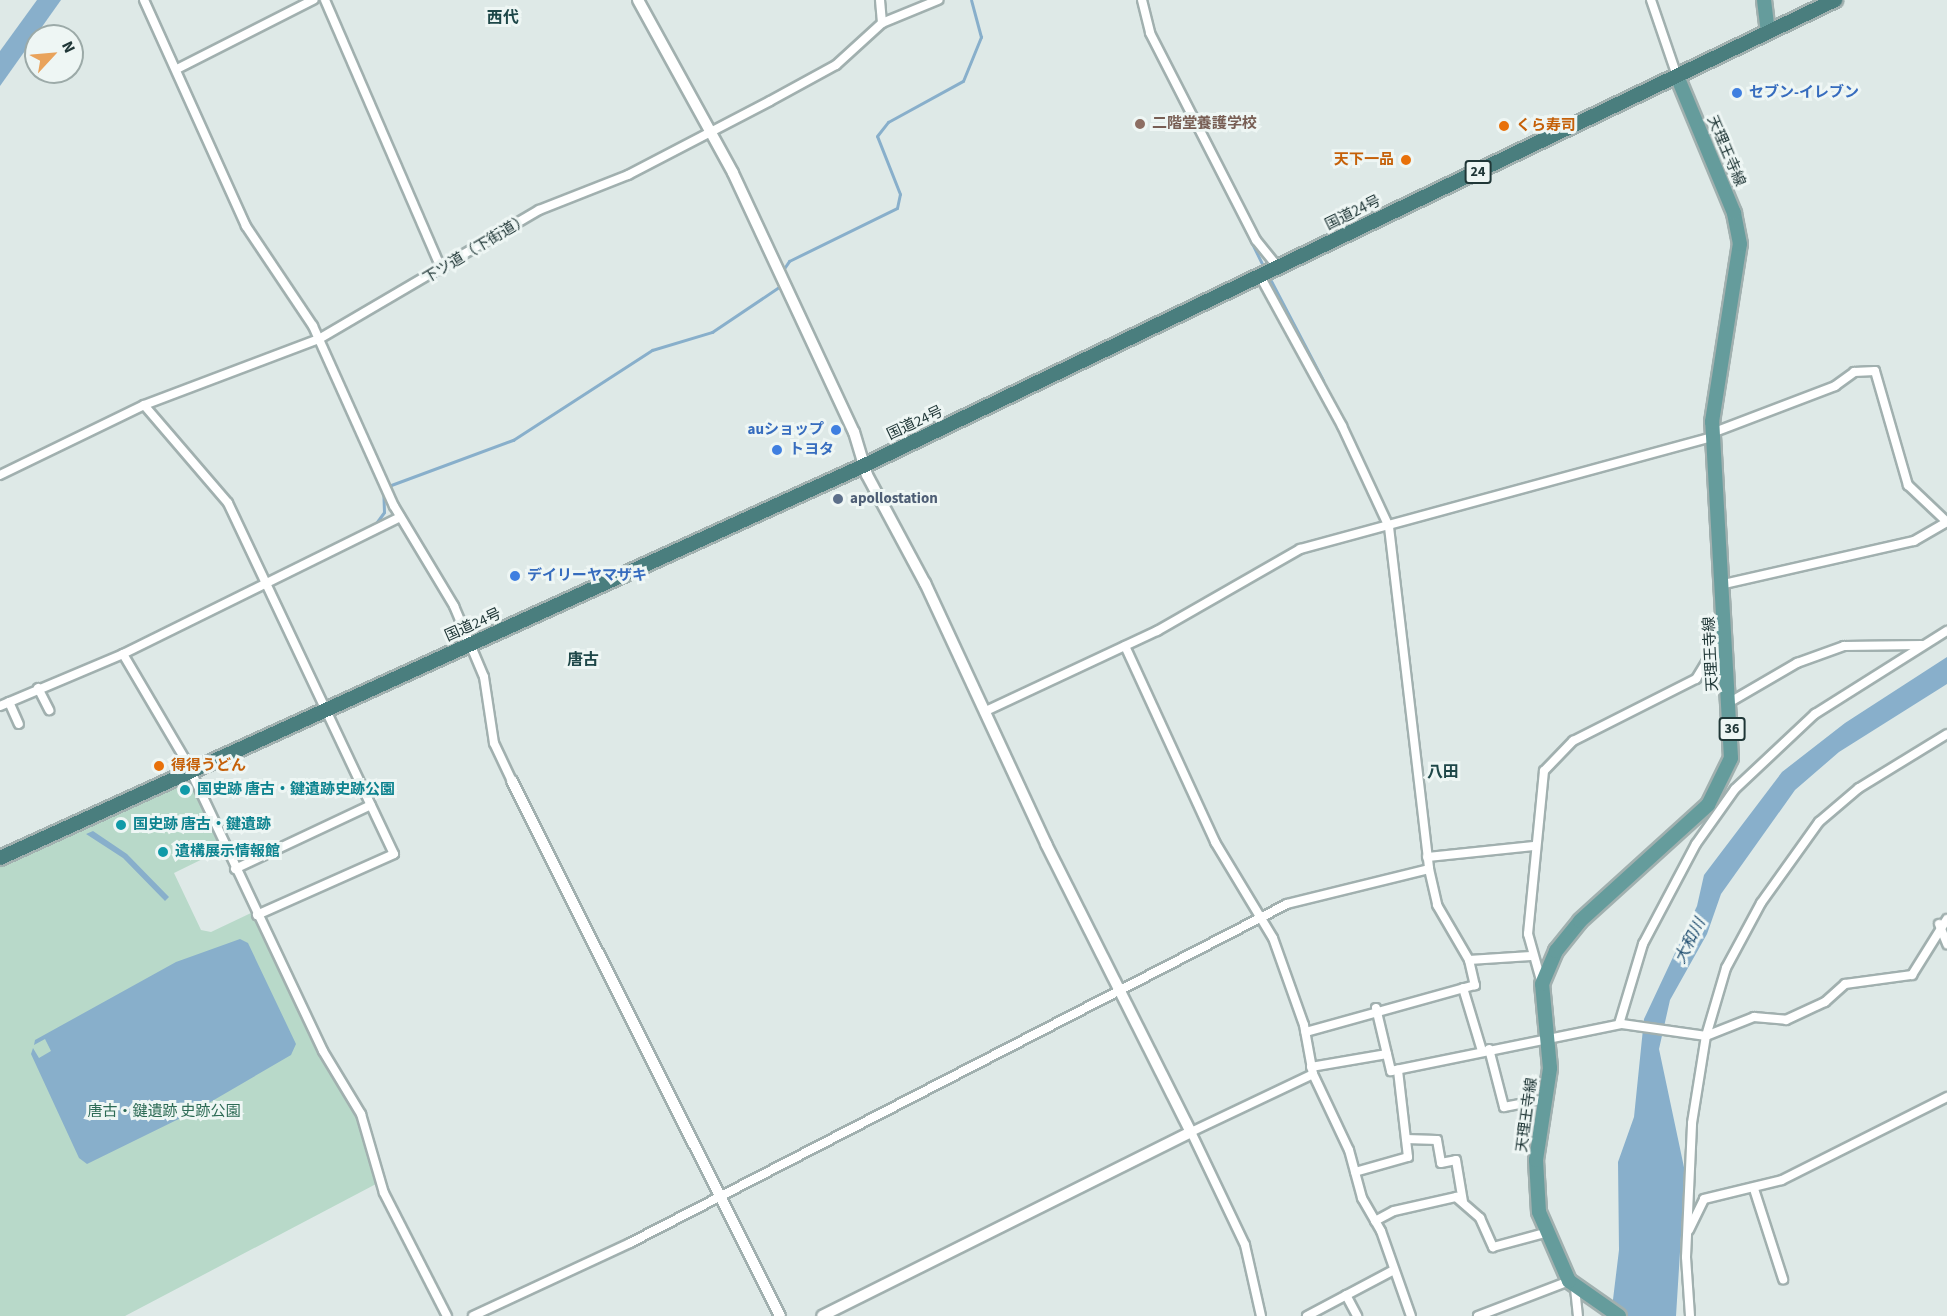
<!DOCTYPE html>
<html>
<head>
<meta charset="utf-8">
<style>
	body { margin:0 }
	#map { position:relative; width:1947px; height:1316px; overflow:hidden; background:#dee9e7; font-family:"Source Sans 3","Noto Sans JP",sans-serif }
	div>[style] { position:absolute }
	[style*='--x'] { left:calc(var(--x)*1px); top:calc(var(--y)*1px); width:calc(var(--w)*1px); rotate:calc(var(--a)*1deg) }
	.green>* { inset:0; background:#b8d9c9 }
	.water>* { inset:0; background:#88afcb }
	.stream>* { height:3px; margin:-1.5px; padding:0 1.5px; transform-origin:1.5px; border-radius:1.5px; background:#88afcb }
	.roads { filter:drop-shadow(2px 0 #a1b0af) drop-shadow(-2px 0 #a1b0af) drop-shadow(0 2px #a1b0af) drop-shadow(0 -2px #a1b0af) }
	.minor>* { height:8px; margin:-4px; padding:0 4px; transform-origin:4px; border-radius:4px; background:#fff }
	.tertiary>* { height:10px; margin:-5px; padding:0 5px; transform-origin:5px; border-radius:5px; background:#fff }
	.primary>* { height:14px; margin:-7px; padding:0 7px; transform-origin:7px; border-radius:7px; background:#659c9c }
	.trunk>* { height:14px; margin:-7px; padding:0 7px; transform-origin:7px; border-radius:7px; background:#4a7e7e }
	.dots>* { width:16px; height:16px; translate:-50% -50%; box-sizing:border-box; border:3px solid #eef6f4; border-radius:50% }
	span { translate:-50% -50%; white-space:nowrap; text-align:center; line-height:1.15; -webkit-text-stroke:6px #eef6f4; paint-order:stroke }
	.shield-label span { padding:2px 4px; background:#eef6f4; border:2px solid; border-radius:4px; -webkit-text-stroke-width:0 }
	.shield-label { font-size:14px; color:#203737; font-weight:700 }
	.shop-label { font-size:15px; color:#366cbe; font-weight:700 }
	.left { translate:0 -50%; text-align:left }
	.right { translate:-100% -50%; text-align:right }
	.education-label { font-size:15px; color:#785e54; font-weight:700 }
	.food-label { font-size:15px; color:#c56008; font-weight:700 }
	.street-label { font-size:15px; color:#203737 }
	.service-label { font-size:15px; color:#4e5e75; font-weight:700 }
	.culture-label { font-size:15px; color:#0d838f; font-weight:700 }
	.park-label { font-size:15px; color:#2d6b55 }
	.neighbourhood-label { font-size:16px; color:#1e4748; font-weight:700 }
	.water-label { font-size:16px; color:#1f4d6f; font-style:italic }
	.north { position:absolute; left:24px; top:24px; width:60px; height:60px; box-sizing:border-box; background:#eef6f4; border:2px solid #9caaa8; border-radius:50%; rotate:64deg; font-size:16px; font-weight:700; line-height:24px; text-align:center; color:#203737 }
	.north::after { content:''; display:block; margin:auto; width:21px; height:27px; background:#e9a35b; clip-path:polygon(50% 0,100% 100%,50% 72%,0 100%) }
</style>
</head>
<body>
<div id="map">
	<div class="green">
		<i style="clip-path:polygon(190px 779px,225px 848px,174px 873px,201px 930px,211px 932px,251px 913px,320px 1057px,358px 1116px,376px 1184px,125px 1316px,0 1316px,0 866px)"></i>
	</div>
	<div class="water">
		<i style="clip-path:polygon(37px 0,61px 0,0 86px,0 51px)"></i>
		<i style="clip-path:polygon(1947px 657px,1947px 684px,1839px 752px,1795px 790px,1721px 894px,1707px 934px,1670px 1000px,1659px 1049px,1685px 1172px,1676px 1316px,1611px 1316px,1619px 1250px,1618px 1162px,1634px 1117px,1644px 1019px,1697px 906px,1704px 875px,1782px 772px,1845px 723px)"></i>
		<i style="clip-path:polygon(93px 831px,127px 854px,169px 897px,165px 901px,123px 858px,86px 834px)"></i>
		<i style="clip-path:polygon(240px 939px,248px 943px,296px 1044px,291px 1055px,195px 1111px,87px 1164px,79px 1158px,31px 1054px,33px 1048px,39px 1058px,51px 1051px,45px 1039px,34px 1045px,35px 1040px,176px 962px)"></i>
	</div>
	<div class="stream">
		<i style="--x:1138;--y:0;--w:32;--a:76"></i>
		<i style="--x:1227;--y:192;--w:87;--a:64"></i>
		<i style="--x:783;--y:270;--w:11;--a:-56"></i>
		<i style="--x:789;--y:261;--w:120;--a:-26.1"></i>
		<i style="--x:897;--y:208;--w:14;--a:-78"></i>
		<i style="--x:900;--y:194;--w:62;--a:-111.6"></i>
		<i style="--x:877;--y:136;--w:18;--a:-52"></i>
		<i style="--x:888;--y:122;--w:85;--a:-28.7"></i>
		<i style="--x:963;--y:81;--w:48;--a:-67.8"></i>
		<i style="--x:981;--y:37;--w:38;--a:-105"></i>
		<i style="--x:1268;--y:275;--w:119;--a:62.4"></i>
		<i style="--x:374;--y:526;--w:17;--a:-54"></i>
		<i style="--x:384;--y:512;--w:24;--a:-92"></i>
		<i style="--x:383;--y:488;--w:139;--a:-20.3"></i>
		<i style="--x:513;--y:440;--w:166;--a:-32.9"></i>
		<i style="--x:652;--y:350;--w:63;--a:-16.7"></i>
		<i style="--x:712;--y:332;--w:81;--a:-33.9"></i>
		<i style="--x:119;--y:650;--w:259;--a:-26.1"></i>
	</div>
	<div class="roads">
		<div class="minor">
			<i style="--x:144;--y:0;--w:248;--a:65.7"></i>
			<i style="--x:246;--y:226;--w:120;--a:56.2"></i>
			<i style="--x:313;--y:326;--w:197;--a:65.8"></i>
			<i style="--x:394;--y:506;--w:117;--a:59"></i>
			<i style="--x:454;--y:606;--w:77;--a:67.1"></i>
			<i style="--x:484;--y:677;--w:67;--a:81.4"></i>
			<i style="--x:494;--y:743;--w:42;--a:64.7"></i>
			<i style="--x:325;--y:0;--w:294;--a:66.6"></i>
			<i style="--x:880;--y:0;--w:23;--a:85"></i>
			<i style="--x:1142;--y:0;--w:34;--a:76"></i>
			<i style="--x:1150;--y:33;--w:233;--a:62.9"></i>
			<i style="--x:1256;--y:240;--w:35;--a:51"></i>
			<i style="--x:1651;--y:0;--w:80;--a:71.1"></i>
			<i style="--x:177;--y:69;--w:153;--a:-26.9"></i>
			<i style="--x:1260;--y:276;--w:171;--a:61.3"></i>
			<i style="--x:1342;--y:426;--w:111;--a:65"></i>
			<i style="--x:1389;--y:527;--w:344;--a:83.3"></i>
			<i style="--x:1429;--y:869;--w:37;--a:77"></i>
			<i style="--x:1437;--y:905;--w:64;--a:59.8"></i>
			<i style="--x:1469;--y:960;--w:26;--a:77"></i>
			<i style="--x:1475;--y:985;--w:176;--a:164.5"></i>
			<i style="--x:144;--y:405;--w:129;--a:49.4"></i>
			<i style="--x:228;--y:503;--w:388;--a:64.7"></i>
			<i style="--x:394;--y:854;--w:150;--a:156"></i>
			<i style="--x:1712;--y:433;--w:132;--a:-20.9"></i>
			<i style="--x:1835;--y:386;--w:24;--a:-36"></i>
			<i style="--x:1854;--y:372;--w:21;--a:-3"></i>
			<i style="--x:1875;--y:371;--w:119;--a:73.9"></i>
			<i style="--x:1908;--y:485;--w:54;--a:43.5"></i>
			<i style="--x:0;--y:475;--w:160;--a:-25.9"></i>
			<i style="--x:144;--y:405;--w:187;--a:-20.7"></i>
			<i style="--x:319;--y:339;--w:255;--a:-30.4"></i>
			<i style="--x:539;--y:210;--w:96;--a:-21.5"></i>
			<i style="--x:628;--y:175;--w:160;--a:-27.5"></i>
			<i style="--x:770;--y:101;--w:75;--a:-28.6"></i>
			<i style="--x:836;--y:65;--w:62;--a:-42.4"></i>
			<i style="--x:882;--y:23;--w:61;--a:-22.3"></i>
			<i style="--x:1724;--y:584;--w:195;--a:-12.8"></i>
			<i style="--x:1914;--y:541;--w:38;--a:-30"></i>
			<i style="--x:1125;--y:646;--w:216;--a:65.3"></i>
			<i style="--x:1215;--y:842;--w:112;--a:58.9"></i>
			<i style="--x:1273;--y:938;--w:92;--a:70.4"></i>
			<i style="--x:1304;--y:1025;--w:50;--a:79.6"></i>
			<i style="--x:1313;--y:1074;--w:84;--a:64.7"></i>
			<i style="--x:1349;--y:1150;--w:50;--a:74.8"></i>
			<i style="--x:1362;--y:1198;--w:38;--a:60"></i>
			<i style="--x:1381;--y:1231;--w:90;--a:70.6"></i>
			<i style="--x:123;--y:654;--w:124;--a:59.5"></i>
			<i style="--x:186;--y:761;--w:321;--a:64.7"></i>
			<i style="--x:323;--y:1051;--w:74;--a:58.9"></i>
			<i style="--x:361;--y:1114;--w:82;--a:73.8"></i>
			<i style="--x:384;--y:1193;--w:138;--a:62.9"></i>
			<i style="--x:38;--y:688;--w:25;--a:63"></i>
			<i style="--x:9;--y:702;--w:24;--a:66"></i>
			<i style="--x:1730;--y:702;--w:78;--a:-30.2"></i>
			<i style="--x:1797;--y:663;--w:50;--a:-19.9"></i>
			<i style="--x:1844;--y:646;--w:78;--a:-0.7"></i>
			<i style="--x:0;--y:706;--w:134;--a:-22.9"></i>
			<i style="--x:123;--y:654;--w:309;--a:-26.3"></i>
			<i style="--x:986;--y:711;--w:189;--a:-25.1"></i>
			<i style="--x:1157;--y:631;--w:165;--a:-29.8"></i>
			<i style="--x:1300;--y:549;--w:427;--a:-15.2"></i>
			<i style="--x:1427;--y:857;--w:108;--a:-5.9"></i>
			<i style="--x:235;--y:869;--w:150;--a:-25.2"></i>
			<i style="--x:1939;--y:924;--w:22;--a:68"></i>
			<i style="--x:1469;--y:960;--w:62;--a:-3.7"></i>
			<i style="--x:1542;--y:984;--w:52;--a:-105.6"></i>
			<i style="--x:1528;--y:934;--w:164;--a:-84.4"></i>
			<i style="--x:1544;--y:771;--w:42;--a:-46"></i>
			<i style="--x:1573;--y:741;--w:138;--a:-26.8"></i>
			<i style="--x:1696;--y:679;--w:50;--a:-58.8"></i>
			<i style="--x:1463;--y:988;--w:66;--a:73.2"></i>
			<i style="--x:1376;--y:1008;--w:65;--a:76.6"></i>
			<i style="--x:1391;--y:1071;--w:236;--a:-11.5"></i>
			<i style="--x:1622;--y:1024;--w:85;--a:8.1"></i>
			<i style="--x:1706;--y:1036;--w:52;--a:-21.6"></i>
			<i style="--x:1754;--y:1017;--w:32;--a:5"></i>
			<i style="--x:1786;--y:1020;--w:43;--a:-24.8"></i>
			<i style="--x:1825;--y:1002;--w:27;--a:-42"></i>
			<i style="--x:1845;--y:984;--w:68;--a:-7.7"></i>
			<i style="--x:1912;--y:975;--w:66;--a:-58"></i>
			<i style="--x:1619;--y:1024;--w:84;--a:-73.3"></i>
			<i style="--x:1643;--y:944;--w:113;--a:-62.1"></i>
			<i style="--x:1696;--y:844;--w:67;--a:-54.7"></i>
			<i style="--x:1735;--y:789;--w:110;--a:-43.2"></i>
			<i style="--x:1815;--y:714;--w:156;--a:-32.2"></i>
			<i style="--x:1489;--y:1049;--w:60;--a:75.5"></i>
			<i style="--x:1504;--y:1107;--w:43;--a:-10.8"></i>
			<i style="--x:1311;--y:1067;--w:77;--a:-9.7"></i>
			<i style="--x:1406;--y:1139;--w:31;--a:2"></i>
			<i style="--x:1437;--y:1140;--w:23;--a:80"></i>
			<i style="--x:1441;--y:1163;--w:15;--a:-11"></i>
			<i style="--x:1456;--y:1160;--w:43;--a:80.5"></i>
			<i style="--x:1355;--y:1172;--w:55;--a:-15.8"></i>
			<i style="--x:1408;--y:1157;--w:88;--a:-96.6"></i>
			<i style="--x:1754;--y:1189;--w:95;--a:72.1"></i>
			<i style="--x:1375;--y:1221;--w:21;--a:-28"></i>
			<i style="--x:1394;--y:1211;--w:64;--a:-12.7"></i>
			<i style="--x:1456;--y:1197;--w:32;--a:41"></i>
			<i style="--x:1480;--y:1218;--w:32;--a:66"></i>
			<i style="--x:1493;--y:1247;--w:54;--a:-15.1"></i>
			<i style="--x:1689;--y:1230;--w:34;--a:-64"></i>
			<i style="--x:1704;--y:1199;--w:80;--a:-13.7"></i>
			<i style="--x:1782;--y:1180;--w:185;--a:-26.7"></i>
			<i style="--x:1575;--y:1288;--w:28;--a:84"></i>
			<i style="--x:1346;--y:1295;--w:24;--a:62"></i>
			<i style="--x:473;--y:1316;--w:173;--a:-24.9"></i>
			<i style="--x:630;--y:1243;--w:739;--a:-27.29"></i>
			<i style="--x:1287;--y:904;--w:146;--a:-13.8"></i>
			<i style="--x:1261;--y:1316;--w:73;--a:-102.7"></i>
			<i style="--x:1245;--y:1245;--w:125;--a:-115.5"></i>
			<i style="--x:1191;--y:1132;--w:135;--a:-25.4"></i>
			<i style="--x:1307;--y:1316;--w:98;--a:-27.9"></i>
			<i style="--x:1478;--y:1316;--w:97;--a:-21"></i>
			<i style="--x:1690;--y:1316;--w:59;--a:-93.9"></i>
			<i style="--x:1686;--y:1257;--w:134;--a:-87.4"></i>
			<i style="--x:1692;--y:1123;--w:88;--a:-80.9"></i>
			<i style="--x:1706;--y:1036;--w:71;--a:-73.6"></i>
			<i style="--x:1726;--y:968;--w:74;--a:-61.7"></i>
			<i style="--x:1761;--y:903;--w:100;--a:-54.4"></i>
			<i style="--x:1819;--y:822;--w:52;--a:-40.4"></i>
			<i style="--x:1859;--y:788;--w:103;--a:-31.5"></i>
		</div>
		<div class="tertiary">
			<i style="--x:638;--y:0;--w:197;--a:61.2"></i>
			<i style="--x:733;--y:173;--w:286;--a:65"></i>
			<i style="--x:854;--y:432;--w:45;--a:73.2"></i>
			<i style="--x:867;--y:475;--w:123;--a:61.8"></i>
			<i style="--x:925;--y:583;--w:288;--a:65.1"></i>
			<i style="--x:1046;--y:844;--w:322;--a:63.3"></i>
			<i style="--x:1191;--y:1132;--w:412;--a:153.5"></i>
			<i style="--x:512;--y:781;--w:598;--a:63.39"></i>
		</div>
		<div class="primary">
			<i style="--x:1764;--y:0;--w:32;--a:83"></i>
			<i style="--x:1619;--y:1316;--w:61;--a:-145"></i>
			<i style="--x:1569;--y:1281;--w:75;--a:-113.5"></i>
			<i style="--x:1539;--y:1212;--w:52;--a:-93.3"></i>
			<i style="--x:1536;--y:1160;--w:93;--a:-81.3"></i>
			<i style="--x:1550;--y:1068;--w:84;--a:-95.4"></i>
			<i style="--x:1542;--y:984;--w:36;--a:-67"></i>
			<i style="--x:1556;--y:951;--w:38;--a:-51"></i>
			<i style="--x:1580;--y:921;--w:173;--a:-42.2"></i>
			<i style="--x:1708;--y:805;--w:52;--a:-63.9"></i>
			<i style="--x:1731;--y:758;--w:337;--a:-93.2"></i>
			<i style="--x:1712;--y:422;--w:180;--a:-81.1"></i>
			<i style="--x:1740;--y:244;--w:32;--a:-101"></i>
			<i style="--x:1734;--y:213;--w:148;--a:-112.6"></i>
		</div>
		<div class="trunk">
			<i style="--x:0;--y:858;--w:950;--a:-24.43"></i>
			<i style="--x:865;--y:465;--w:1076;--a:-25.61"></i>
		</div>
	</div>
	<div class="dots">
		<i style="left:1737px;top:93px;background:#3f7fe0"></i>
		<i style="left:1140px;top:124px;background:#8d6e63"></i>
		<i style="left:1504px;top:126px;background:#e8710a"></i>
		<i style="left:1406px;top:160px;background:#e8710a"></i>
		<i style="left:836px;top:430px;background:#3f7fe0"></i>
		<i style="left:777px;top:450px;background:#3f7fe0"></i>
		<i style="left:838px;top:499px;background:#5c6f8a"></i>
		<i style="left:515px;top:576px;background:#3f7fe0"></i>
		<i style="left:159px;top:766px;background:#e8710a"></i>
		<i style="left:185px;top:790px;background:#0f9aa8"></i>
		<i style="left:121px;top:825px;background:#0f9aa8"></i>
		<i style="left:163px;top:852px;background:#0f9aa8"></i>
	</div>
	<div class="shield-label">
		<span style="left:1478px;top:172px">24</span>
		<span style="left:1732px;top:729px">36</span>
	</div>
	<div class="shop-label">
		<span class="left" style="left:1749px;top:93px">セブン-イレブン</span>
		<span class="right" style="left:824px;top:430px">auショップ</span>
		<span class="left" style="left:789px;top:450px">トヨタ</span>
		<span class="left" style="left:527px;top:576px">デイリーヤマザキ</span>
	</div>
	<div class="education-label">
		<span class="left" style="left:1152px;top:124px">二階堂養護学校</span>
	</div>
	<div class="food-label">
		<span class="left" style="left:1516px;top:126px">くら寿司</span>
		<span class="right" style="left:1394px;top:160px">天下一品</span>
		<span class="left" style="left:171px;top:766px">得得うどん</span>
	</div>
	<div class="street-label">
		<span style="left:1726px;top:151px;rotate:67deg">天理王寺線</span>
		<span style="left:1353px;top:213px;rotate:-26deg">国道24号</span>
		<span style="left:476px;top:249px;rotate:-31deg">下ツ道（下街道）</span>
		<span style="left:915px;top:423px;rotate:-25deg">国道24号</span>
		<span style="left:473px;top:625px;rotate:-24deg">国道24号</span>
		<span style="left:1711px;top:654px;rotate:-93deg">天理王寺線</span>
		<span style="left:1527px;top:1115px;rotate:-82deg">天理王寺線</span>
	</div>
	<div class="service-label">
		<span class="left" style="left:850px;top:499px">apollostation</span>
	</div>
	<div class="culture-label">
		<span class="left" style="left:197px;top:790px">国史跡 唐古・鍵遺跡史跡公園</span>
		<span class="left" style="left:133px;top:825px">国史跡 唐古・鍵遺跡</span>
		<span class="left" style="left:175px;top:852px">遺構展示情報館</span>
	</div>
	<div class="park-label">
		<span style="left:164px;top:1112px">唐古・鍵遺跡 史跡公園</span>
	</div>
	<div class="neighbourhood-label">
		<span style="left:503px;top:18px">西代</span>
		<span style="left:583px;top:660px">唐古</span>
		<span style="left:1443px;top:772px">八田</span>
	</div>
	<div class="water-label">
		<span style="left:1690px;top:941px;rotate:-63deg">大和川</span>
	</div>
	<div class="north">N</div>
</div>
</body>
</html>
